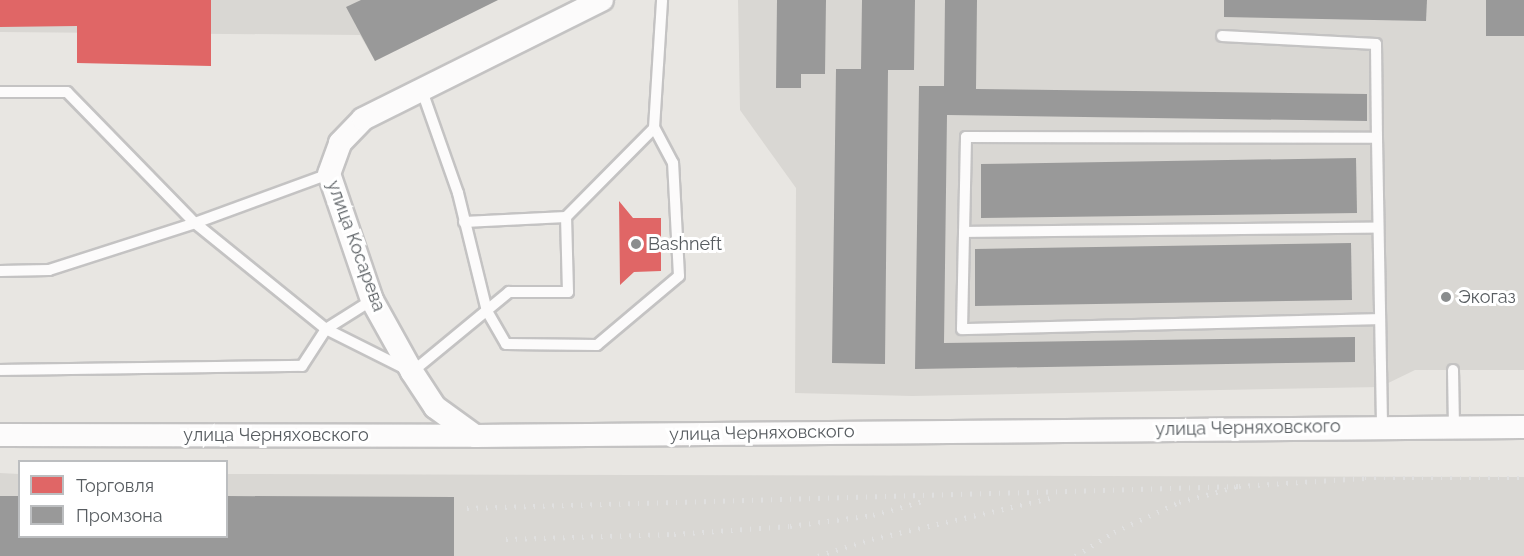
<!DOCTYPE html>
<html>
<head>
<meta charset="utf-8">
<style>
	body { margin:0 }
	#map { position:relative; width:1524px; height:556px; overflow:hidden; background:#e8e6e2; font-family:Raleway,sans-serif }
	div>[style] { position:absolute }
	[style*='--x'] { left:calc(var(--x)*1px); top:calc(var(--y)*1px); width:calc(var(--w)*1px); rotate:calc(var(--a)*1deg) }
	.industrial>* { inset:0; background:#d9d7d3 }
	.shops>* { inset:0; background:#e06666 }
	.industry>* { inset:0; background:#999 }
	.roads { filter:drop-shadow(2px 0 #c4c3c3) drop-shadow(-2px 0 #c4c3c3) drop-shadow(0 2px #c4c3c3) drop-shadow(0 -2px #c4c3c3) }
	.service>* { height:10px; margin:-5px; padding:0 5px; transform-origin:5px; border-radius:5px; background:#fcfbfb }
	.minor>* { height:22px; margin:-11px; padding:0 11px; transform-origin:11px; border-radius:11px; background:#fcfbfb }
	.rail>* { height:4.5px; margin-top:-2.25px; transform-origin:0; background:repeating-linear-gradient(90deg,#e0e0e0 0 1.5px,transparent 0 9.5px) }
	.dots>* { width:16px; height:16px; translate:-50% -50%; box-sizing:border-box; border:3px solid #fff; border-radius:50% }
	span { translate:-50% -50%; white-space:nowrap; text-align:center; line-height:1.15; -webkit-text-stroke:6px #fff; paint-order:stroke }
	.poi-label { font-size:18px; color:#585d61 }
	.left { translate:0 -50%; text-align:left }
	.street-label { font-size:18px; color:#585d61 }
	.legend { position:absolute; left:18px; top:460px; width:210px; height:78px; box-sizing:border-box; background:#fff; border:2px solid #bcbec0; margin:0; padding:8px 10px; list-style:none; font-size:18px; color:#585d61 }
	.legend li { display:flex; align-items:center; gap:12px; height:30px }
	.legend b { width:30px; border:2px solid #bcbec0 }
</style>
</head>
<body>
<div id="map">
	<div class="industrial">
		<i style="clip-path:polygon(0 0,498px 0,375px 61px,360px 35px,0 32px)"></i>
		<i style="clip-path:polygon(738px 0,1524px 0,1524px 370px,1415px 370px,1380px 387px,912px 396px,795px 393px,796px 188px,740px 110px)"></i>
		<i style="clip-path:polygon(0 473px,19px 474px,20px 536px,226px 536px,227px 474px,1524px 477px,1524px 556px,0 556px)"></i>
	</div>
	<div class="shops">
		<i style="clip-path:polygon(0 0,211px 0,211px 66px,77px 63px,77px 26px,0 27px)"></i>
		<i style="clip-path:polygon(619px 201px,633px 218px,661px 218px,661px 271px,634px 272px,620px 285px)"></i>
	</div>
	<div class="industry">
		<i style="clip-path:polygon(361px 0,498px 0,375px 61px,346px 7px)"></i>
		<i style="clip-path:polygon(777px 0,826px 0,825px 74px,801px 74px,801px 88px,776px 88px)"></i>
		<i style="clip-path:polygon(862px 0,915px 0,914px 70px,888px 70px,885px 364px,832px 363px,836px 69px,861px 69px)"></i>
		<i style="clip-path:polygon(945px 0,977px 0,976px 89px,1367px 94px,1367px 121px,947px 115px,944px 343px,1355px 337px,1355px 362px,915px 369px,919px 86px,944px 86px)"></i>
		<i style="clip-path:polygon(1224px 0,1427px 0,1426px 21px,1224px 17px)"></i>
		<i style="clip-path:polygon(1486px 0,1524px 0,1524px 36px,1486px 36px)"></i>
		<i style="clip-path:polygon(1356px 158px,1357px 213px,981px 218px,981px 164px)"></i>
		<i style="clip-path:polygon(1351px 243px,1352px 300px,975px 306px,975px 249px)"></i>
		<i style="clip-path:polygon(0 496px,20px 496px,20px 536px,226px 536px,226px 496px,454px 497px,454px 556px,0 556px)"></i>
	</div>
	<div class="roads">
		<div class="service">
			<i style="--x:1222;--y:36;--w:154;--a:3"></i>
			<i style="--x:1376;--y:44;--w:94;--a:89.4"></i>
			<i style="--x:421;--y:88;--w:111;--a:70.6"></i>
			<i style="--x:458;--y:193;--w:122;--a:76.2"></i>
			<i style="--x:487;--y:311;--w:38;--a:60"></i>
			<i style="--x:506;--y:344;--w:91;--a:0.6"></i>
			<i style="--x:597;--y:345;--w:107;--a:-40.1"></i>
			<i style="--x:679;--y:276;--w:113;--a:-93"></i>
			<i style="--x:673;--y:163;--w:40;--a:-118"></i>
			<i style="--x:0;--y:92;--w:67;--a:0"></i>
			<i style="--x:67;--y:92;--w:183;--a:45.7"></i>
			<i style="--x:195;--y:223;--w:143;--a:-20.1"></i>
			<i style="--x:464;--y:222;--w:102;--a:-2.8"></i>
			<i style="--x:964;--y:232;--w:414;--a:-0.6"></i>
			<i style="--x:0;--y:271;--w:49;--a:-1.2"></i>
			<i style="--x:49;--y:270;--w:153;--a:-17.8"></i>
			<i style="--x:195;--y:223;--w:169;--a:39"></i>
			<i style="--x:326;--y:329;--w:96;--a:26.6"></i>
			<i style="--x:412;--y:372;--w:126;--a:-39.5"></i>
			<i style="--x:509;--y:292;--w:59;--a:0"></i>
			<i style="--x:568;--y:292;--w:75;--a:-91.5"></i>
			<i style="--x:566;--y:217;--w:125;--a:-45.3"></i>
			<i style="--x:654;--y:128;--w:128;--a:-86.4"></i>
			<i style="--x:1378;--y:319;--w:416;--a:178.6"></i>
			<i style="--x:962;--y:329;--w:192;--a:-88.8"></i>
			<i style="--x:966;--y:137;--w:411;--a:0.1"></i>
			<i style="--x:1377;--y:138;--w:289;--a:89"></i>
			<i style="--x:0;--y:370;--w:302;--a:-0.8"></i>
			<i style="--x:302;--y:366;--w:44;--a:-57"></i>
			<i style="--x:326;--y:329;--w:54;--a:-32.2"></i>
			<i style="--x:1453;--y:370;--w:57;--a:89"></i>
		</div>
		<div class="minor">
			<i style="--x:0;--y:435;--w:475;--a:0.1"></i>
			<i style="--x:475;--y:436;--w:1049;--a:-0.49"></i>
			<i style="--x:475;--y:436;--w:49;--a:-144.1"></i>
			<i style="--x:435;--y:407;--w:42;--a:-123.3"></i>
			<i style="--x:412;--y:372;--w:82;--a:-119.1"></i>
			<i style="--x:372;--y:300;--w:133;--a:-108.8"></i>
			<i style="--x:329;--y:174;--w:33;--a:-70"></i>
			<i style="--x:340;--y:143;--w:33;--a:-46"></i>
			<i style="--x:363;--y:119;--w:267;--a:-26.5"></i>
		</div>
	</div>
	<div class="rail">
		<i style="--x:467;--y:508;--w:772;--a:-1.63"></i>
		<i style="--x:506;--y:539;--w:168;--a:-1.7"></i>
		<i style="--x:674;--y:534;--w:116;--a:-3.9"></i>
		<i style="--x:790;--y:526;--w:84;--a:-7.5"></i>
		<i style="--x:873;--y:515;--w:55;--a:-15.8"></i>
		<i style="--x:818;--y:556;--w:57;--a:-17.5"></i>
		<i style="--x:872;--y:539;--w:189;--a:-12.9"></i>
		<i style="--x:1075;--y:556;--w:46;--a:-31.6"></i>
		<i style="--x:1114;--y:532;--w:72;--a:-24.8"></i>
		<i style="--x:1179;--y:502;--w:62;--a:-14.9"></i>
		<i style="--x:1239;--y:486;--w:126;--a:-3.6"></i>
		<i style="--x:1365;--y:478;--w:159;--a:0"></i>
	</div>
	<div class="dots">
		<i style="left:636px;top:244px;background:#8a8d8e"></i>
		<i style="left:1446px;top:297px;background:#8a8d8e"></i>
	</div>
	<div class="poi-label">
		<span class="left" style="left:648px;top:244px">Bashneft</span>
		<span class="left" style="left:1458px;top:297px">Экогаз</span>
	</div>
	<div class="street-label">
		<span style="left:356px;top:246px;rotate:70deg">улица Косарева</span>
		<span style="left:1248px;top:428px;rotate:-1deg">улица Черняховского</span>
		<span style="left:762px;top:433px;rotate:-1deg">улица Черняховского</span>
		<span style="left:276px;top:435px">улица Черняховского</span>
	</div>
	<ul class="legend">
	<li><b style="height:16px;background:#e06666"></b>Торговля</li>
	<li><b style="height:16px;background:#999"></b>Промзона</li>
	</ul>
</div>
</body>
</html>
